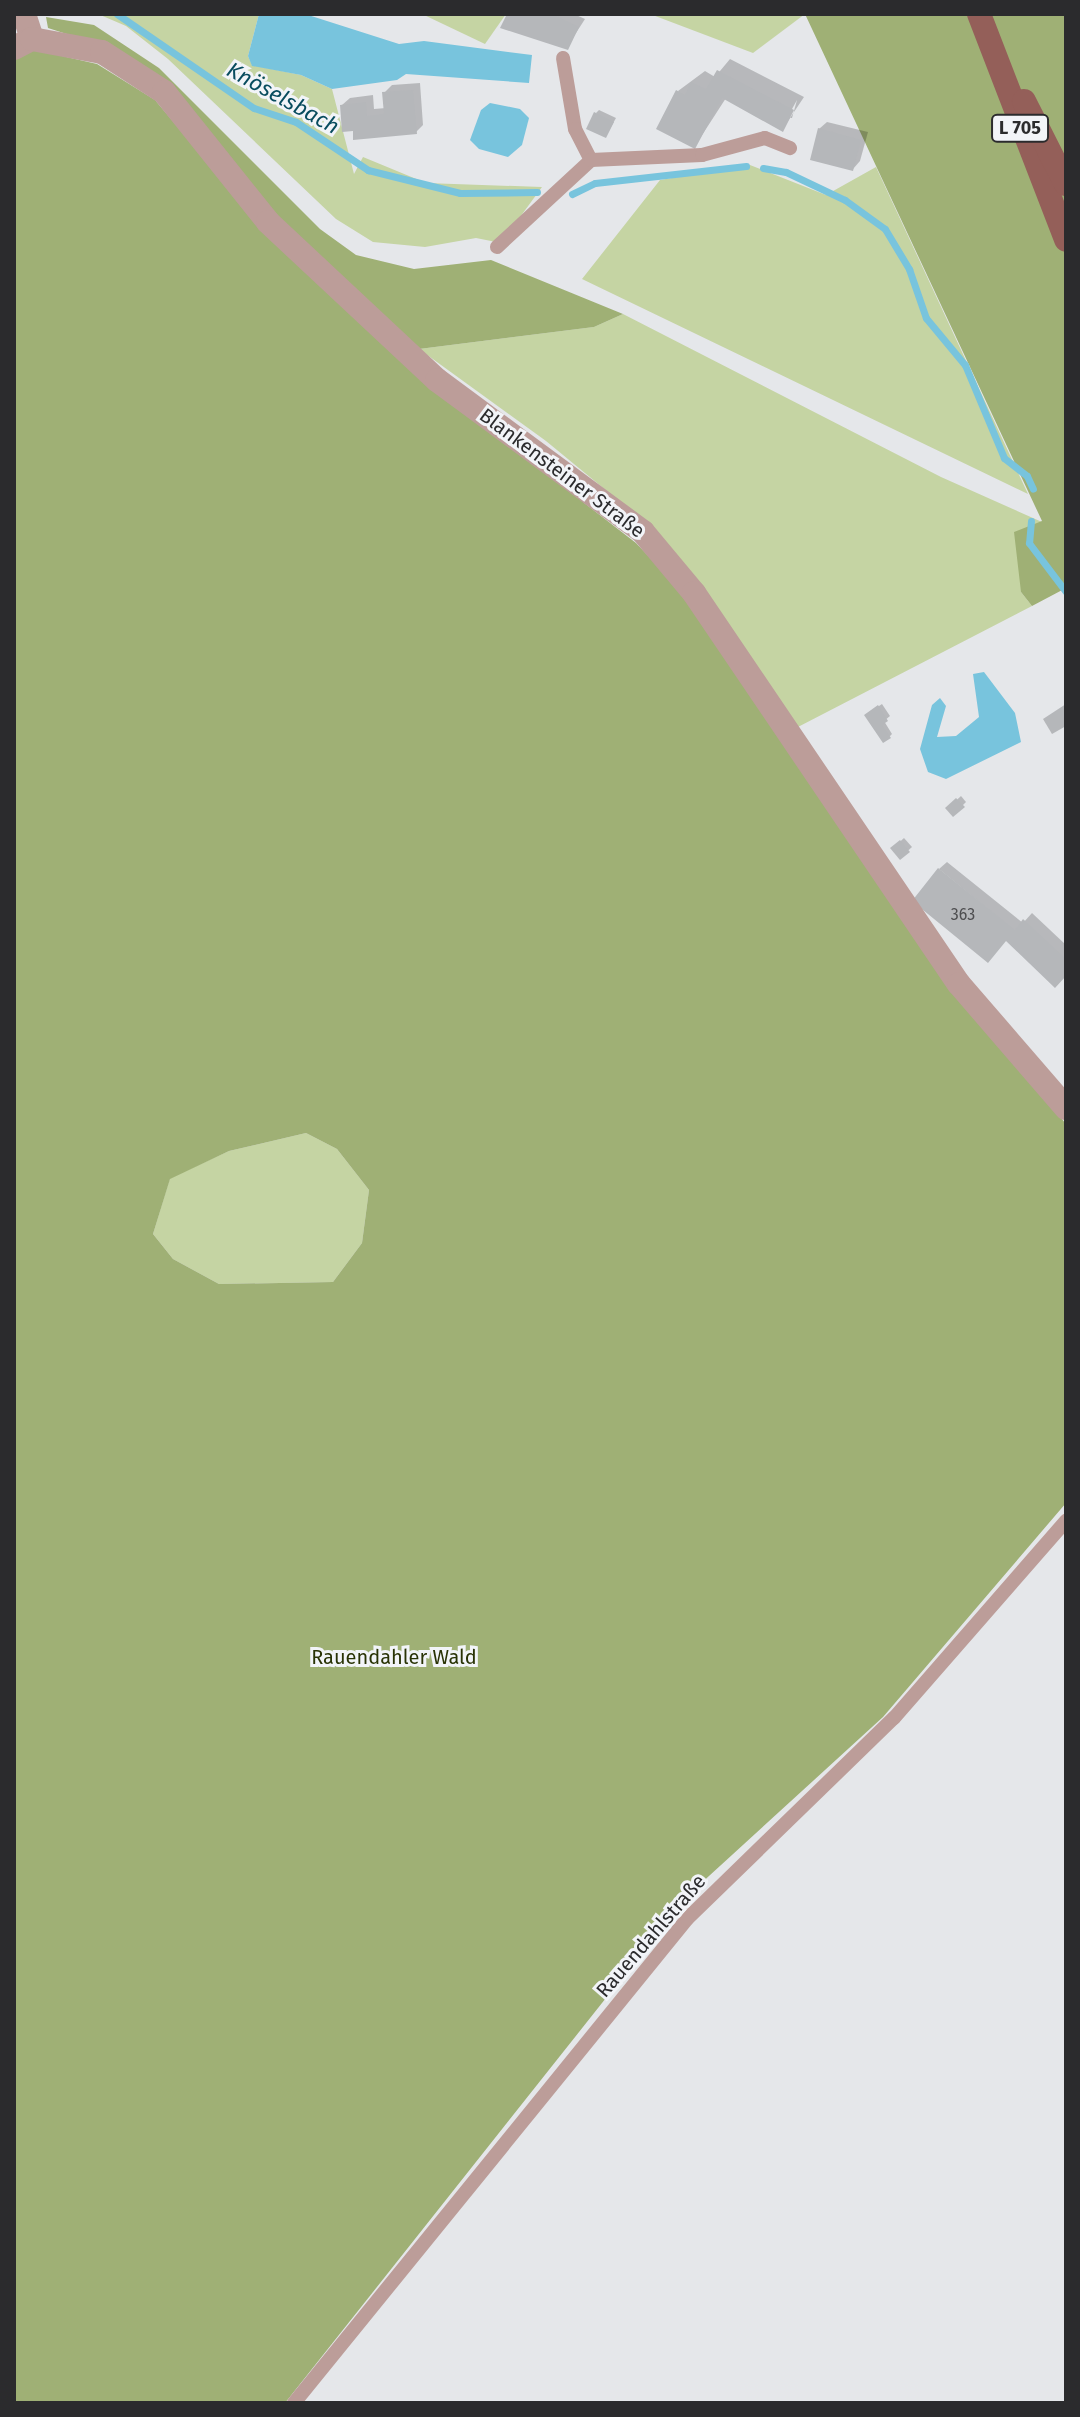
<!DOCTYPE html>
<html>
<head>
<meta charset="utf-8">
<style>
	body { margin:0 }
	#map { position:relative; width:1080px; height:2417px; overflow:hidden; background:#e5e7ea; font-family:"Fira Sans",sans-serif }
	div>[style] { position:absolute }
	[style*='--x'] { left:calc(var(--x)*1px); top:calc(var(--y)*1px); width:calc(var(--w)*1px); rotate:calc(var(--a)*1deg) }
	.green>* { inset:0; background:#c5d4a3 }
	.forest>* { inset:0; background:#9fb075 }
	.water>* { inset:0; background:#78c4dd }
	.shadow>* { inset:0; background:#0003 }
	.stream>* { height:7px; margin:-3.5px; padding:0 3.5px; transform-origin:3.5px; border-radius:3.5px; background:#78c4dd }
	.building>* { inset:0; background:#b5b7ba }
	.lane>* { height:14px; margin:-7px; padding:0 7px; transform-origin:7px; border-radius:7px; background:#bc9d99 }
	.street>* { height:24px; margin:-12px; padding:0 12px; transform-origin:12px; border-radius:12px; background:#bc9d99 }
	.primary>* { height:24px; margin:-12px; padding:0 12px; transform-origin:12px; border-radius:12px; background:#945f59 }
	span { translate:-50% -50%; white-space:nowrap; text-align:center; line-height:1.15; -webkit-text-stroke:6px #f2f4f8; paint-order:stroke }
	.number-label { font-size:16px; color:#4e4e50 }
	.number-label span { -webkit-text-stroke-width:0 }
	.shield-label span { padding:2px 6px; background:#f2f4f8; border:2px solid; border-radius:6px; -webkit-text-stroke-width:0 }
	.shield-label { font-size:18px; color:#2b2b2d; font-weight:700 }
	.street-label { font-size:20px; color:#2b2b2d }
	.park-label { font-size:20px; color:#293305 }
	.water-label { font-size:22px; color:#084c5e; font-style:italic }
	.frame { position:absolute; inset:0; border:16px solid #2b2b2d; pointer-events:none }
</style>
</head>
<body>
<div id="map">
	<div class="green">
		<i style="clip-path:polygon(98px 14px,259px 14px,248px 56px,252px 65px,301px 75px,332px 89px,354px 174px,363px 157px,426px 183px,542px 187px,501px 243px,476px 238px,425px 247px,373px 242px,336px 219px,168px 59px,126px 26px)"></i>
		<i style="clip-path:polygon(422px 14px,506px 14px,485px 44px)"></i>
		<i style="clip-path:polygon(650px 14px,805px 14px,753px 53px)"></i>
		<i style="clip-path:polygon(750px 165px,826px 195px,876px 167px,1028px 494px,582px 279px,660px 180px)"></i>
		<i style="clip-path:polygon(623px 314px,941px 477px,1042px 522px,1021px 592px,1032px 606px,796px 728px,647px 524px,546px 441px,419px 349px,594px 327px)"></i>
		<i style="clip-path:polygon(306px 1133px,337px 1149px,369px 1190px,362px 1243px,333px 1282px,219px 1284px,173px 1259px,153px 1234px,170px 1178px,229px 1151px)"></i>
	</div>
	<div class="forest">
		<i style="clip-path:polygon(805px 14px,1066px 14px,1066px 588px,1032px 606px,1021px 592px,1014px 532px,1042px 521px)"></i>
		<i style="clip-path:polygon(46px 17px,94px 25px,159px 68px,320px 229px,356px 255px,414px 269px,491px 260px,623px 314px,594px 327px,419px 349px,346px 288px,107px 47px,48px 28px)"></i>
		<i style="clip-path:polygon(evenodd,14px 45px,97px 64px,155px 100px,263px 228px,535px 465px,636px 543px,689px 599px,951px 986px,1066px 1124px,1066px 1503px,883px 1717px,686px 1897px,285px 2403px,14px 2403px,14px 45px,306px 1133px,337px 1149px,369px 1190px,362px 1243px,333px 1282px,219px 1284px,173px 1259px,153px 1234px,170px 1179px,229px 1151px,306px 1133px)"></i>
	</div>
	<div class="water">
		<i style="clip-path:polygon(259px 14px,305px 14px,399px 44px,424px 41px,532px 55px,529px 83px,406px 74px,397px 80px,332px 89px,301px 75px,252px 66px,248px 56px)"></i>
		<i style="clip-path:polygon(490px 103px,520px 109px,529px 118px,522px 145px,508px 157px,479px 149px,470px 140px,481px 110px)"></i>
		<i style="clip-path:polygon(984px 672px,1015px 713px,1021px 742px,946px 779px,928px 772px,920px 749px,932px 705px,940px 698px,946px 706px,937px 737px,956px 736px,979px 717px,973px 674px)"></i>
	</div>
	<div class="shadow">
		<i style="clip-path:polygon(509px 14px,574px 14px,585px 19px,567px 47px,503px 27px)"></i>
		<i style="clip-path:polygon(evenodd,730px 59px,804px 97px,782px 130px,726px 98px,695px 146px,678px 91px,705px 71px,715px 77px,730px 59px,797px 100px,792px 118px,787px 118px,797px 100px)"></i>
		<i style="clip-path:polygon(420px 83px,423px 125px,416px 132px,354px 129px,342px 105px,350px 98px,373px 95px,374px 109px,386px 108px,384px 93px,392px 85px)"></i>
		<i style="clip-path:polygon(599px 110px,616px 118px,606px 136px,596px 113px)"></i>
		<i style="clip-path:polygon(827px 122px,868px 132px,860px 161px,853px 169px,819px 129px)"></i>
		<i style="clip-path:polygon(882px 704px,890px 716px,884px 721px,892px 734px,889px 737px,870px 712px)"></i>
		<i style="clip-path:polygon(961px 796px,966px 802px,954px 814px,948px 808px)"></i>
		<i style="clip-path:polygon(904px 838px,912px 847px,901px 857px,893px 848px)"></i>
		<i style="clip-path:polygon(947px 862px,1023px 923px,1032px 913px,1066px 945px,1066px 973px,939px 869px)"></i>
	</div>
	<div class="stream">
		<i style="--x:117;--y:14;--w:166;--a:34.5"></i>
		<i style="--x:254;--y:108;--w:44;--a:18.4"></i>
		<i style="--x:296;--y:122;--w:87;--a:33.7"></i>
		<i style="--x:368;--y:170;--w:95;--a:14"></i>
		<i style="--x:460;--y:193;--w:77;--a:-0.7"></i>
		<i style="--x:763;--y:168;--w:23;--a:10"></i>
		<i style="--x:786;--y:172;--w:65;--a:25.4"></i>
		<i style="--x:845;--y:200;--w:49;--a:35.9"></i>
		<i style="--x:885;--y:229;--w:47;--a:59"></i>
		<i style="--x:909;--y:269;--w:52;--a:70.9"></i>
		<i style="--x:926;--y:318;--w:61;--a:50.3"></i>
		<i style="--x:965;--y:365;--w:101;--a:67.2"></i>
		<i style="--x:1004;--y:458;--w:29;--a:38"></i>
		<i style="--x:1027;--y:476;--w:14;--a:65"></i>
		<i style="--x:572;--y:194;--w:25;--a:-26"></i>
		<i style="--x:595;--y:183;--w:152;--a:-6.4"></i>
		<i style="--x:1031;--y:521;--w:22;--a:95"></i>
		<i style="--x:1029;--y:543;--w:61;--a:52.9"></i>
	</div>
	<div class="building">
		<i style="clip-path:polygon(507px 14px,552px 14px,579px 27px,568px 50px,500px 28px)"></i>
		<i style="clip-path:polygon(717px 70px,794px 110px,783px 132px,722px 98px,695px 149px,656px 129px,676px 90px,685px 95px,691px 82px,706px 89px)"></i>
		<i style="clip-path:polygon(413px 90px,417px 134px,353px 140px,353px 131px,342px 132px,340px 105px,366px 102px,367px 116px,384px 114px,382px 92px)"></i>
		<i style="clip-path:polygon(594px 112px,614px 122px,606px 138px,586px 129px)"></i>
		<i style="clip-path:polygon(818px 128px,861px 140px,853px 171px,810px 160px)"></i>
		<i style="clip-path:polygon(1066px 704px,1066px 726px,1052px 734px,1043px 719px)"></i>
		<i style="clip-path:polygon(878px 705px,888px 721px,882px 725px,891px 738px,883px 743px,864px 715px)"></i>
		<i style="clip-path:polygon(956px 798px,965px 807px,953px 817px,945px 808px)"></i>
		<i style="clip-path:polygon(900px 840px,910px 852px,900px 860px,890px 848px)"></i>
		<i style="clip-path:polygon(938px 868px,1015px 930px,1023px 919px,1066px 959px,1066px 976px,1055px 988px,1006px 941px,988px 963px,912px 901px)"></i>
	</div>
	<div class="lane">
		<i style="--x:563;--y:58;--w:72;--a:80.4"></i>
		<i style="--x:575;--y:129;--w:35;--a:63"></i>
		<i style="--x:497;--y:247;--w:128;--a:-42.8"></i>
		<i style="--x:591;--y:160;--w:111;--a:-2.6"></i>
		<i style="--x:702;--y:155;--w:65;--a:-15.1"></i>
		<i style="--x:765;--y:138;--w:27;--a:22"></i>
		<i style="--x:294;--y:2403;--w:623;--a:-50.92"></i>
		<i style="--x:687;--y:1919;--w:289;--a:-44.2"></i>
		<i style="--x:894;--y:1718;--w:262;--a:-48.9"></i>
	</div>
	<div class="street">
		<i style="--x:24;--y:14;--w:26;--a:72"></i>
		<i style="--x:14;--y:48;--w:20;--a:-27"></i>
		<i style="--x:32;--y:39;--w:71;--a:10.5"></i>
		<i style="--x:102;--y:52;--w:74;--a:32.8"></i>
		<i style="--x:164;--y:92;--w:166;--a:51.3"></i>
		<i style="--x:268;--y:222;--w:231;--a:43.1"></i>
		<i style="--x:437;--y:380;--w:256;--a:36.4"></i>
		<i style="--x:643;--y:532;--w:80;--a:50.1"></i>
		<i style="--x:694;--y:593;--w:472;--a:55.9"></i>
		<i style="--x:959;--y:984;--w:164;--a:49.2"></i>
	</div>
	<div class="primary">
		<i style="--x:979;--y:14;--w:242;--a:68.9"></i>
		<i style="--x:1024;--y:101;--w:93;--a:63.2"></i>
	</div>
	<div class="number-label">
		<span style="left:963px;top:915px">363</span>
	</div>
	<div class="shield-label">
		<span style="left:1020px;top:128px">L 705</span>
	</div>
	<div class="street-label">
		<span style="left:562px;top:473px;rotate:37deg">Blankensteiner Straße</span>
		<span style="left:651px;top:1936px;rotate:-49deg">Rauendahlstraße</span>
	</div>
	<div class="park-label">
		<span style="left:394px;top:1657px">Rauendahler Wald</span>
	</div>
	<div class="water-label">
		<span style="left:283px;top:98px;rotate:29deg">Knöselsbach</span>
	</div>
	<div class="frame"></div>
</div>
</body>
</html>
